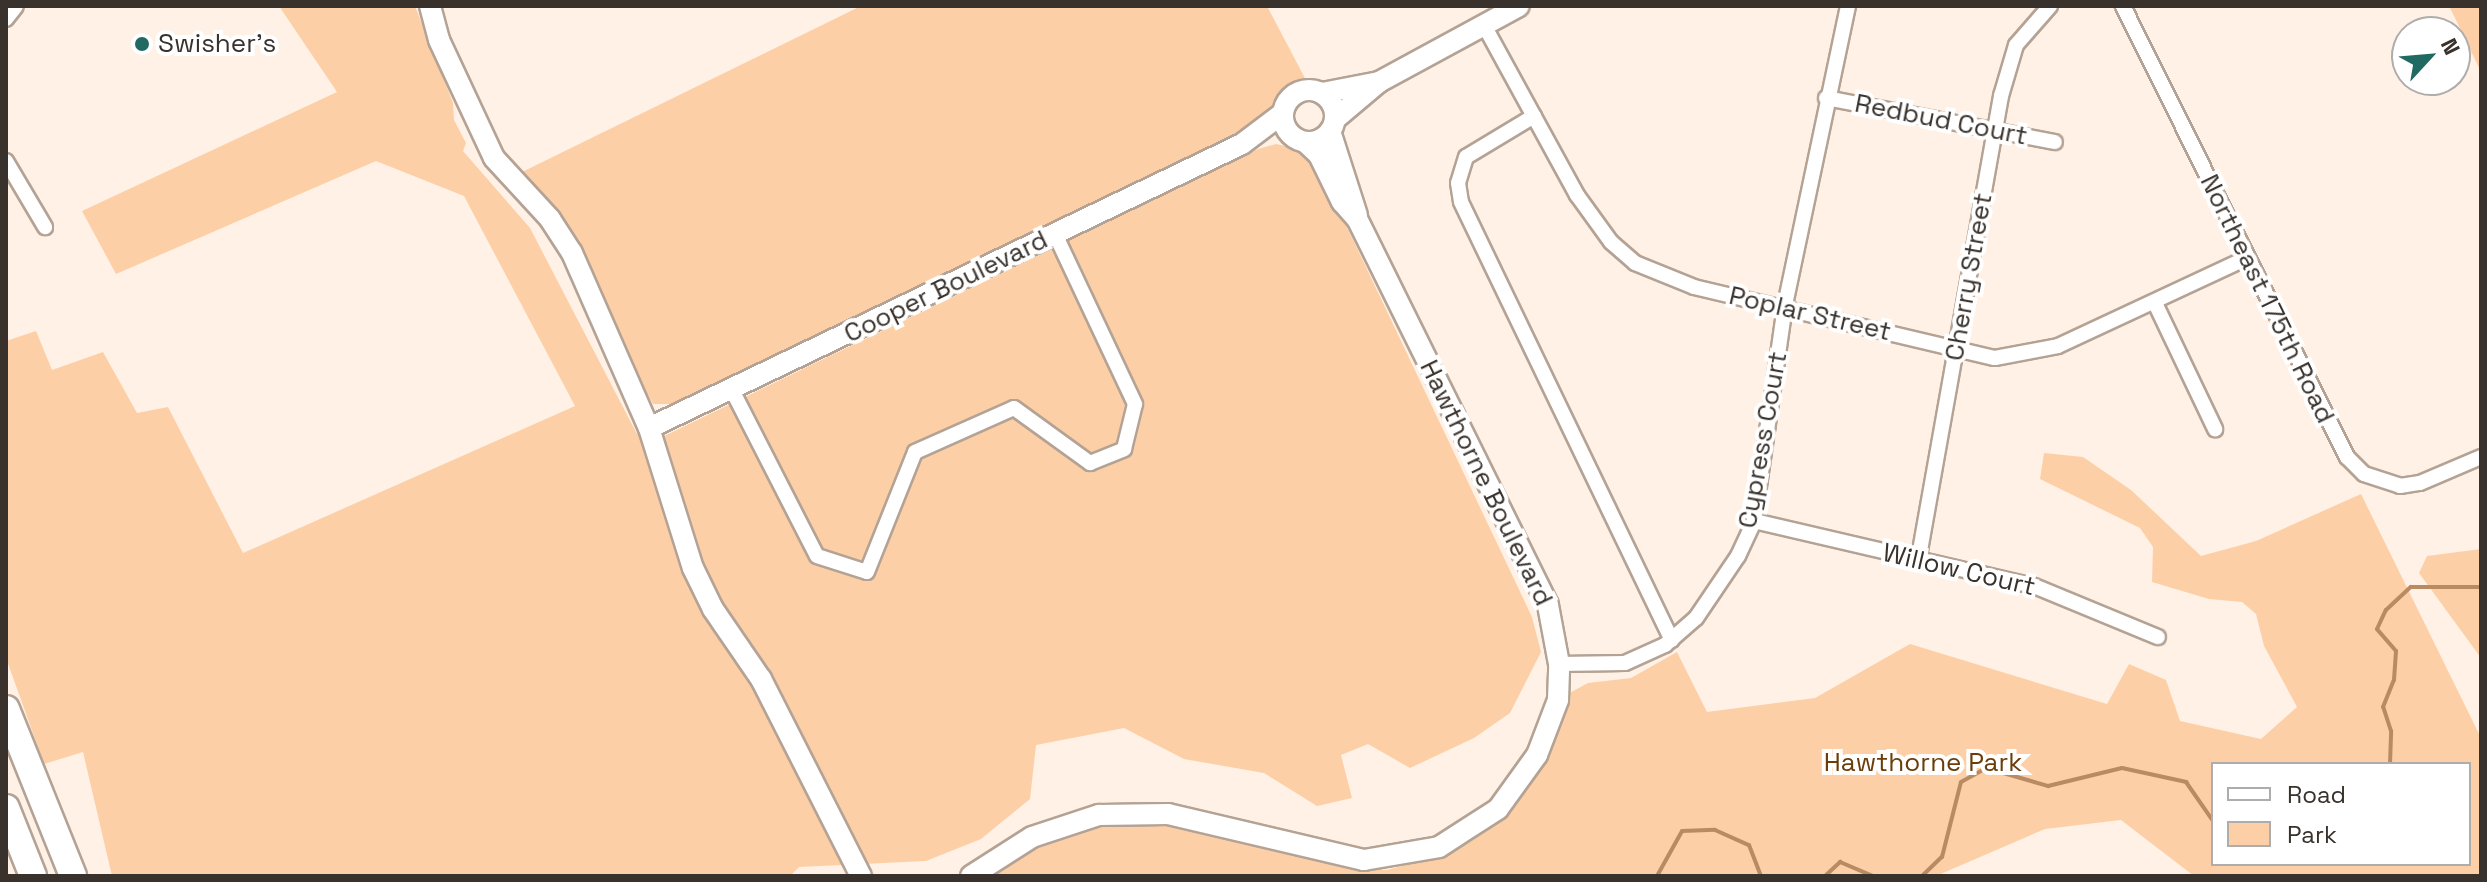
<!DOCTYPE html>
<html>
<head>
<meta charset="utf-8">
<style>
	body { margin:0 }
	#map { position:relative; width:2487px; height:882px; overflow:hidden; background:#fff1e5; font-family:"Space Grotesk",sans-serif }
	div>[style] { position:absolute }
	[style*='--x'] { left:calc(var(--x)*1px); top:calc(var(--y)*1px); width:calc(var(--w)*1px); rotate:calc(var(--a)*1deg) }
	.green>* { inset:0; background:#fdcfa7 }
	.stream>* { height:4px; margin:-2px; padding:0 2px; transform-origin:2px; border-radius:2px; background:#b98b62 }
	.roads { filter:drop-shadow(2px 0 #b4a395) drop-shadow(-2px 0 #b4a395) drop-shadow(0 2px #b4a395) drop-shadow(0 -2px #b4a395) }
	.street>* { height:14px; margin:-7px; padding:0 7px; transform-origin:7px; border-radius:7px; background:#fff }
	.secondary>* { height:20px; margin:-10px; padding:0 10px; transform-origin:10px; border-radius:10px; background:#fff }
	.secondary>.ring { margin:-10px; padding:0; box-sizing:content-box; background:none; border:20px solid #fff; border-radius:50% }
	.highway>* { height:26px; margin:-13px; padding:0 13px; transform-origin:13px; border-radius:13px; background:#fff }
	.dots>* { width:22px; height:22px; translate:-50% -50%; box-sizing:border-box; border:4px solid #fff; border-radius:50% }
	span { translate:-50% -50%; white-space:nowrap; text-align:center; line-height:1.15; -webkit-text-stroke:8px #fff; paint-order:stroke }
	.poi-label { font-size:26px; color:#38312c }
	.left { translate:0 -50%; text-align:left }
	.street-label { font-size:26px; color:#38312c }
	.park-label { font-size:26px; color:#6a3d09 }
	.frame { position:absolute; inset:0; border:8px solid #38312c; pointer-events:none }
	.legend { position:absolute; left:2211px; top:762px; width:260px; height:104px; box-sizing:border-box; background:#fff; border:2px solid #afadab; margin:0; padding:10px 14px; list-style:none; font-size:24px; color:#38312c }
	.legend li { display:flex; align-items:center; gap:16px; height:40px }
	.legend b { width:40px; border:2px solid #afadab }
	.north { position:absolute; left:2391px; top:16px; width:80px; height:80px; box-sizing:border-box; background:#fff; border:2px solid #afadab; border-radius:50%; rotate:64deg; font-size:22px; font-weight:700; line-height:32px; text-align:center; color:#38312c }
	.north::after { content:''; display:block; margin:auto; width:28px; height:36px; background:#216a61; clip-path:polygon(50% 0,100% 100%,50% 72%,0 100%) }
</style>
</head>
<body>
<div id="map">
	<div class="green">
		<i style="clip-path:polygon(279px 6px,415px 6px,453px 103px,454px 120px,466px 143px,463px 151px,530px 228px,637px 434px,647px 439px,658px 439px,1258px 149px,1276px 144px,1303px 150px,1328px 187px,1532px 617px,1541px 652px,1510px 713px,1474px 738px,1410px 768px,1368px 744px,1341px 755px,1352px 798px,1317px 806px,1264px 773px,1184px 759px,1124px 728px,1036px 745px,1030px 799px,981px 839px,926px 861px,799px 867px,790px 876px,112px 876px,83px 752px,44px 764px,6px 658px,6px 341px,36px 331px,52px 370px,103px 352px,137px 413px,168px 407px,243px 553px,575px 406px,464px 196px,376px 161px,116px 274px,82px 211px,337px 92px)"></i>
		<i style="clip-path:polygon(861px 6px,1267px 6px,1307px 82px,1285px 91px,1272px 110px,1241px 133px,675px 404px,653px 404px,520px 173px)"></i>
		<i style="clip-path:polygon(2449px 6px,2481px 6px,2481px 72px,2457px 22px)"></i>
		<i style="clip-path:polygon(evenodd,2044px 453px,2083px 457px,2131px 490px,2201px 556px,2256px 541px,2361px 494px,2481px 738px,2481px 876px,2194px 876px,2121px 820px,2045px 829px,1936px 876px,982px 876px,1057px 831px,1118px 817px,1196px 828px,1345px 868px,1387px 870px,1425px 860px,1491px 824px,1562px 697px,1588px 683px,1631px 678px,1677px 652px,1707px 712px,1815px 698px,1910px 644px,2107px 704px,2129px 664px,2166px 680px,2180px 721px,2261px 739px,2297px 707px,2264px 646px,2256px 614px,2242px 602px,2209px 599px,2152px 582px,2153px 547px,2140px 528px,2040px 479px,2044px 453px,2213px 764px,2469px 764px,2469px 864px,2213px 864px,2213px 764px)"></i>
		<i style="clip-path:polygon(2481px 549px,2481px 658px,2419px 573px,2427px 556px)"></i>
	</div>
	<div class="stream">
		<i style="--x:2390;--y:764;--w:33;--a:-88"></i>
		<i style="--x:2391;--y:731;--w:25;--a:-108"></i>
		<i style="--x:2383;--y:707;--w:29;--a:-68"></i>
		<i style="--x:2394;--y:680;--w:29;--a:-86"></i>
		<i style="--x:2396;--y:651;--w:29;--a:-131"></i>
		<i style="--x:2377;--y:629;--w:21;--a:-65"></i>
		<i style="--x:2386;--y:610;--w:34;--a:-43"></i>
		<i style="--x:2411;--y:587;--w:70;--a:0"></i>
		<i style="--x:1657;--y:876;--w:51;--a:-60.9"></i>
		<i style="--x:1682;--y:831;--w:33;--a:-2"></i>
		<i style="--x:1715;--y:830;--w:37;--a:24"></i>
		<i style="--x:1749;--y:845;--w:33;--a:69"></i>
		<i style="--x:1825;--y:876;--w:21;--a:-43"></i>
		<i style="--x:1840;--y:862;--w:36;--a:23"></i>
		<i style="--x:1922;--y:876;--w:28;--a:-44"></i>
		<i style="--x:1942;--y:857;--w:77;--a:-75.8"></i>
		<i style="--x:1961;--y:782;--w:29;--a:-29"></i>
		<i style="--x:1986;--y:768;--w:65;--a:16.2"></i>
		<i style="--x:2048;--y:786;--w:76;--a:-13.7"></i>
		<i style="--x:2122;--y:768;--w:66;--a:12.3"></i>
		<i style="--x:2186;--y:782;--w:47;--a:55.3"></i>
	</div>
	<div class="roads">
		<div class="street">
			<i style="--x:2123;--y:6;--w:504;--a:63.59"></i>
			<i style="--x:2347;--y:457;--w:24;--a:45"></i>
			<i style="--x:2364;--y:474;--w:38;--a:18"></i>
			<i style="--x:2400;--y:486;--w:20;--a:-9"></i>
			<i style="--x:2420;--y:483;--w:66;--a:-23.1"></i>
			<i style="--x:6;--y:19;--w:16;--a:-52"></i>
			<i style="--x:1485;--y:27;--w:192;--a:61.3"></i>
			<i style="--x:1577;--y:195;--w:58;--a:54.1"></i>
			<i style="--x:1611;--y:242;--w:32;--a:41"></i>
			<i style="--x:1635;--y:263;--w:64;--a:22.1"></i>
			<i style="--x:1694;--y:287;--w:309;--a:13.3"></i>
			<i style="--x:1995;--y:358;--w:64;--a:-10.8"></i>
			<i style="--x:2058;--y:346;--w:208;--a:-25"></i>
			<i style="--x:1826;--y:98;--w:233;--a:10.9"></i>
			<i style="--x:1534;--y:116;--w:79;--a:148.9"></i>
			<i style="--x:1466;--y:157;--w:27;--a:107"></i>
			<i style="--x:1458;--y:183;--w:19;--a:81"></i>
			<i style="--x:1461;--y:202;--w:486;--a:64.3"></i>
			<i style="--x:6;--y:161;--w:77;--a:59.4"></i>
			<i style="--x:2155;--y:303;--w:140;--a:64.5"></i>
			<i style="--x:732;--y:390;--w:186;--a:62.9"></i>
			<i style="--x:817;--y:556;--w:52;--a:17.7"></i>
			<i style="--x:867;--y:572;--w:129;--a:-68.2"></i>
			<i style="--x:915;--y:452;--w:108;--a:-24"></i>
			<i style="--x:1014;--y:408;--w:94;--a:35.9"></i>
			<i style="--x:1090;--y:463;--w:37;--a:-22"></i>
			<i style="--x:1124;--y:449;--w:46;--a:-76.3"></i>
			<i style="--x:1135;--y:404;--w:188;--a:-115.2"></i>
			<i style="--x:1754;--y:521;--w:287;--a:13.1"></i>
			<i style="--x:2034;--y:586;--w:134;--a:22.4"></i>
			<i style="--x:1918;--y:562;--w:473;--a:-79.9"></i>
			<i style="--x:2001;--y:96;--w:53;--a:-73.6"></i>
			<i style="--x:2016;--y:45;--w:52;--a:-48.9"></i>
			<i style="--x:1559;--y:664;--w:66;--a:-0.9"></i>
			<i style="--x:1625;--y:663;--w:44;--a:-24.2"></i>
			<i style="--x:1665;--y:645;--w:41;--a:-41.1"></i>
			<i style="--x:1696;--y:618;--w:75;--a:-55.9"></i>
			<i style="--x:1738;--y:556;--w:38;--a:-65"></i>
			<i style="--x:1754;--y:521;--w:218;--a:-81.8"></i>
			<i style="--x:1785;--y:305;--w:306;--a:-78.1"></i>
		</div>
		<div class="secondary">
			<i style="--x:430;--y:6;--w:35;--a:75"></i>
			<i style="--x:439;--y:40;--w:130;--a:65"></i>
			<i style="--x:494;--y:158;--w:83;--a:47.4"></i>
			<i style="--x:550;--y:219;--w:40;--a:57.1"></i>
			<i style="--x:572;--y:253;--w:191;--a:66.3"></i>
			<i style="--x:649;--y:428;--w:147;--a:72.6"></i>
			<i style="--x:693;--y:568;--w:46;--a:64"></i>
			<i style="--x:713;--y:609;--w:85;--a:55.6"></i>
			<i style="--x:761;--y:679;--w:221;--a:63.1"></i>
			<i class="ring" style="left:1283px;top:90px;width:32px;height:32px"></i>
			<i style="--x:1322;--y:93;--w:58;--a:-10.9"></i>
			<i style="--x:1335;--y:119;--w:57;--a:-40.1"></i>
			<i style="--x:1379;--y:82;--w:159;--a:-28.5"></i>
			<i style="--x:1330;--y:131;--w:88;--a:72.2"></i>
			<i style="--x:649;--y:428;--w:657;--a:-25.59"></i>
			<i style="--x:1242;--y:144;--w:51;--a:-37.1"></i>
			<i style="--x:971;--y:876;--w:72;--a:-32.6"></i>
			<i style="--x:1032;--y:837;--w:71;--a:-18.2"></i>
			<i style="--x:1099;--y:815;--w:69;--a:-0.8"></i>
			<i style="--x:1168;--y:814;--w:201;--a:13.2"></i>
			<i style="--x:1364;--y:860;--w:76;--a:-9.8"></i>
			<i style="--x:1439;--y:847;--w:70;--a:-32.8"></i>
			<i style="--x:1498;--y:809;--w:67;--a:-54.2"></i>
			<i style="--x:1537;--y:755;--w:59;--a:-69.1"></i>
			<i style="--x:1558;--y:700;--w:36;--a:-88"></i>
			<i style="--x:1559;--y:664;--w:60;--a:-100.6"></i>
			<i style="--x:1548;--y:605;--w:431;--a:-116.3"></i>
			<i style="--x:1357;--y:219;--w:23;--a:-131"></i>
			<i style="--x:1342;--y:202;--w:52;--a:-116.1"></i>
			<i style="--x:1319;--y:155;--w:19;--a:-137"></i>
		</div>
		<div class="highway">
			<i style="--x:6;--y:709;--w:180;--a:68.1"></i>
			<i style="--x:6;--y:808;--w:73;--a:68.3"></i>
		</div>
	</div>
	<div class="dots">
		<i style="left:142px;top:44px;background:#216a61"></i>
	</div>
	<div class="poi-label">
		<span class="left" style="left:158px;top:44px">Swisher's</span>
	</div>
	<div class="street-label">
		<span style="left:1941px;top:120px;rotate:11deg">Redbud Court</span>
		<span style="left:1969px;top:277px;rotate:-80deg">Cherry Street</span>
		<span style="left:946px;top:287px;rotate:-26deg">Cooper Boulevard</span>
		<span style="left:2267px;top:299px;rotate:64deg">Northeast 175th Road</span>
		<span style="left:1810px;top:314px;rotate:13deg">Poplar Street</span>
		<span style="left:1763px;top:440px;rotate:-80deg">Cypress Court</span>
		<span style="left:1486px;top:483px;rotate:64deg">Hawthorne Boulevard</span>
		<span style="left:1959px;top:570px;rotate:13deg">Willow Court</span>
	</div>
	<div class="park-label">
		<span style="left:1923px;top:763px">Hawthorne Park</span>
	</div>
	<div class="frame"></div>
	<ul class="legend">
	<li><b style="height:10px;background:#fff"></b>Road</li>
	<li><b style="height:22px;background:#fdcfa7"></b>Park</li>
	</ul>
	<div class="north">N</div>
</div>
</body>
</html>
